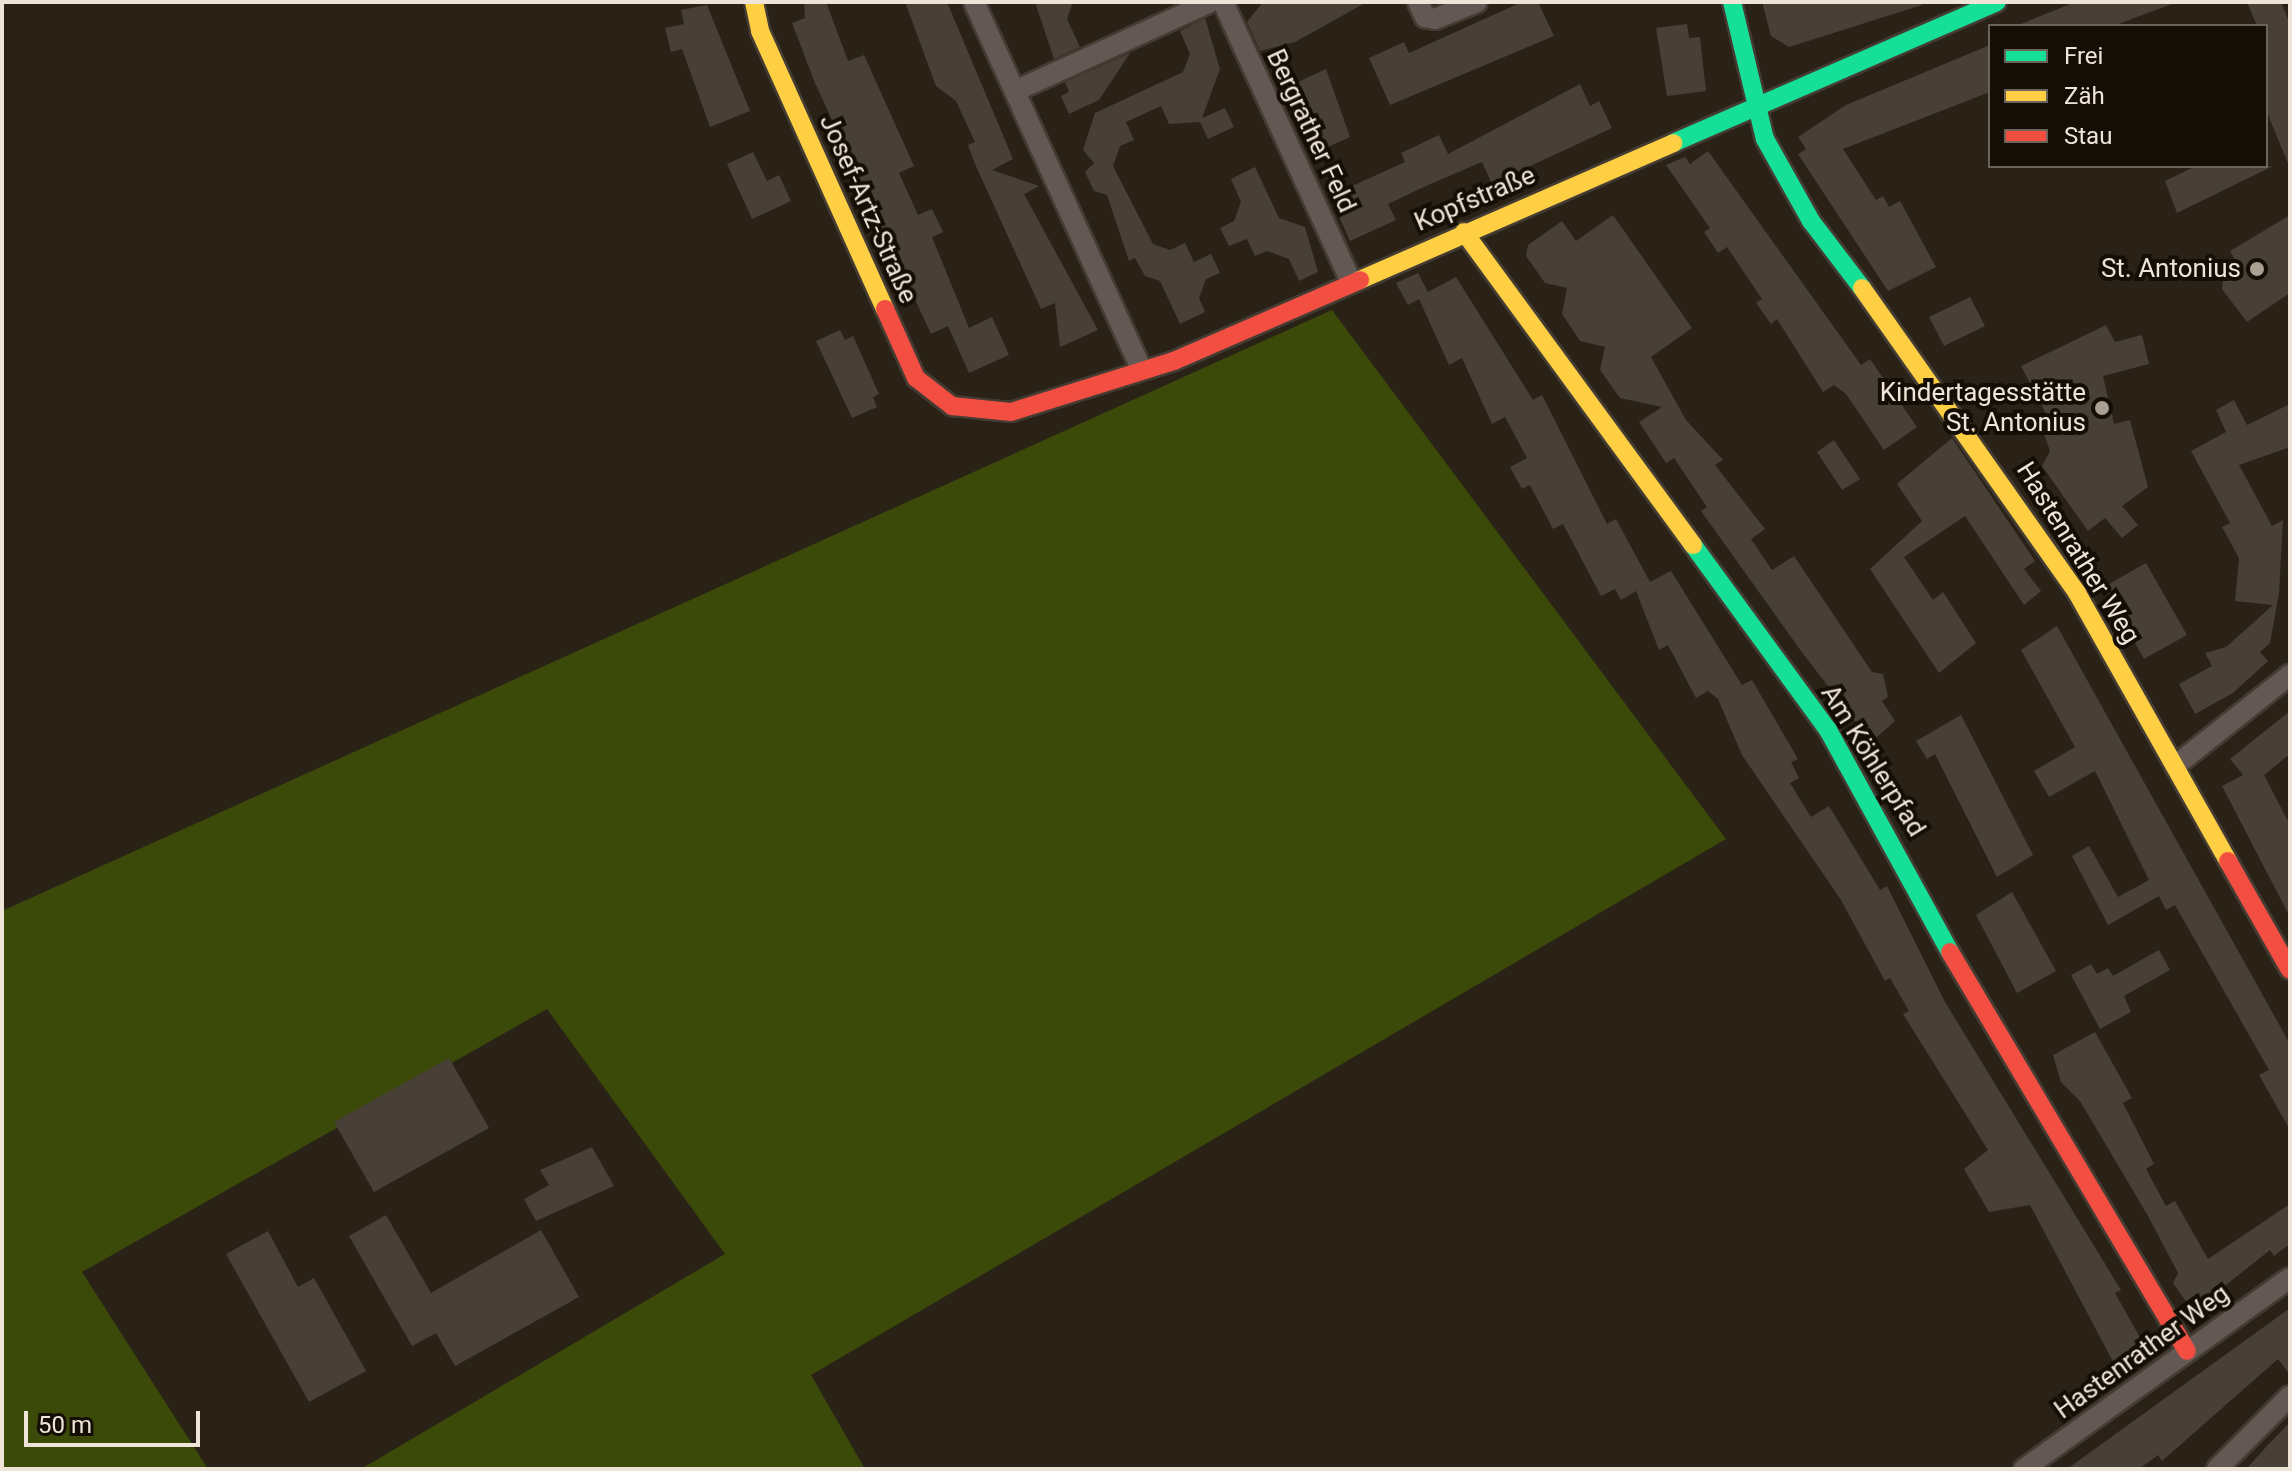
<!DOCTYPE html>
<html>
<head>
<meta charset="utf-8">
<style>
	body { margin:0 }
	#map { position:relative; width:2292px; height:1471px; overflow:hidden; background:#2a2216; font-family:Roboto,sans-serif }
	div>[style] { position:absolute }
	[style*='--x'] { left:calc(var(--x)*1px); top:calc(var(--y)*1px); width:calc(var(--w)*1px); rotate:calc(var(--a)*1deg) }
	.green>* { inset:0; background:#3b4a09 }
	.building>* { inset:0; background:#483f36 }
	.roads { filter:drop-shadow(2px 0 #443c33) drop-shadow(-2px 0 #443c33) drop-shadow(0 2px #443c33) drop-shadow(0 -2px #443c33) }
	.street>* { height:20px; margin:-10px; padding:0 10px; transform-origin:10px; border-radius:10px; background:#645855 }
	.fast>* { height:18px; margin:-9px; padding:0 9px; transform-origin:9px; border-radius:9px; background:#16e098 }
	.slow>* { height:18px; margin:-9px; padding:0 9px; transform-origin:9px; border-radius:9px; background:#ffcf43 }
	.jam>* { height:18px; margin:-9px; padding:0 9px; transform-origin:9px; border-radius:9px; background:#f24e42 }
	.dots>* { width:22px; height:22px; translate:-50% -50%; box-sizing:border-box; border:4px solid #150e06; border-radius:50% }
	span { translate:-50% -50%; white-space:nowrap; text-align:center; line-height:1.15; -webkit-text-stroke:8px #150e06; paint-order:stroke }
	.street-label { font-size:26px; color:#eee4d7 }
	.poi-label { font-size:26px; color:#eee4d7 }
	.right { translate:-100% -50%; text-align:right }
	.frame { position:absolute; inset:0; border:4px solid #eee4d7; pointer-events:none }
	.legend { position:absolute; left:1988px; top:24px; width:280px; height:144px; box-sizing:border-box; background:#150e06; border:2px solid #6c645a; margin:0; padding:10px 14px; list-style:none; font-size:24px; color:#eee4d7 }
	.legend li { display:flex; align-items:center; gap:16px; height:40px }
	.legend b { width:40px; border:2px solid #6c645a }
	.scale { position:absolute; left:24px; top:1411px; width:176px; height:36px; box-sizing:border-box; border:4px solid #eee4d7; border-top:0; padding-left:10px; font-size:24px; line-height:28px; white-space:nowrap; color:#eee4d7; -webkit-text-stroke:6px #150e06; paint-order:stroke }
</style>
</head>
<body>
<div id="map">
	<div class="green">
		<i style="clip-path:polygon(1332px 310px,1726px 839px,811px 1375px,865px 1469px,361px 1469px,725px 1254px,547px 1009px,82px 1272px,208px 1469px,2px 1469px,2px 911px)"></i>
	</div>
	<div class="building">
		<i style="clip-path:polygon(804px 2px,826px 2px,848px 61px,864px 55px,914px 166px,899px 173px,918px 215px,932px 209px,943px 232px,932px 237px,969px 328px,992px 317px,1009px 355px,969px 373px,948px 326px,931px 334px,815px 83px,792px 23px,805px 18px)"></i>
		<i style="clip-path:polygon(905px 2px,947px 2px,1013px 159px,992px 170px,1039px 186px,1024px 194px,1098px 330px,1060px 347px,1055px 303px,1041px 309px,975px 164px,968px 145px,975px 142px,956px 101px,936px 86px)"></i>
		<i style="clip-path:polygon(1035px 2px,1073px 2px,1067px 19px,1080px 47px,1054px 59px)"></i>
		<i style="clip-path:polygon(1263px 2px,1367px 2px,1295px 42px,1260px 51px,1247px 22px)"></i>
		<i style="clip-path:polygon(1522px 2px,1538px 2px,1554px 36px,1390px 105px,1369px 58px,1404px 42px,1409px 53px)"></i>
		<i style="clip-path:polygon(1762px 2px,1921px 2px,1922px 5px,1789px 47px,1771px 36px)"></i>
		<i style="clip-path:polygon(2075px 2px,2172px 2px,2172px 4px,2113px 26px,2016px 26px)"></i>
		<i style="clip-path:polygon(2247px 2px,2281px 2px,2290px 24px,2290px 168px,2266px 110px,2266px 26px,2257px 26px)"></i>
		<i style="clip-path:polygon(707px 5px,750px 111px,710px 127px,682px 49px,671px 52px,665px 28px,684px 24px,681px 10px)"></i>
		<i style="clip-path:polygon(1205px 18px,1220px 69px,1202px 118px,1225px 108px,1234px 127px,1208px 139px,1200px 122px,1169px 124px,1161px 106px,1126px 122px,1134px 140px,1120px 146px,1113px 166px,1153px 244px,1170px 250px,1185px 243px,1194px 262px,1211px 254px,1220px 273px,1206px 279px,1199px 298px,1205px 312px,1180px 324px,1160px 281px,1145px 276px,1135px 258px,1129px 261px,1107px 195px,1094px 191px,1085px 172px,1094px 163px,1083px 150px,1095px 113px,1183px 72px,1190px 54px,1180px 31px)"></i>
		<i style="clip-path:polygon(1687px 24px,1689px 38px,1700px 37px,1706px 91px,1667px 96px,1656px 28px)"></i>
		<i style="clip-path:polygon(1990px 45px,1990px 92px,1843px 149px,1876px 200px,1883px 196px,1889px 207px,1900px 201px,1936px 267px,1888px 291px,1798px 154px,1806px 149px,1798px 137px,1846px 105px)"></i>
		<i style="clip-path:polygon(1130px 53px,1099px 100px,1069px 114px,1061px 96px,1069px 92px,1065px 82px)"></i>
		<i style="clip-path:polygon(1326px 69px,1350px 137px,1321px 150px,1317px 141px,1306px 146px,1285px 99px,1302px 91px,1298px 82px)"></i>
		<i style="clip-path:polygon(1580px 84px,1590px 106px,1599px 101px,1612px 128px,1492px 184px,1482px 162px,1428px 185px,1388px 204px,1396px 220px,1350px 241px,1330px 196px,1405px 162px,1401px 153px,1439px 135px,1448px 154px)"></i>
		<i style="clip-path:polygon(1708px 151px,1861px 365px,1870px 359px,1917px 427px,1884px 450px,1846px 394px,1834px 385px,1823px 392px,1777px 319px,1771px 324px,1756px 303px,1762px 299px,1727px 247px,1718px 253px,1704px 232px,1710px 228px,1666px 165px,1685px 157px,1690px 164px)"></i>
		<i style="clip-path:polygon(753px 152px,767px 181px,779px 175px,791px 201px,752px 219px,727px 164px)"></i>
		<i style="clip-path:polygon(2196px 166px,2273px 166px,2177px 213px,2165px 181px)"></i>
		<i style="clip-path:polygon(1255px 167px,1279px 218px,1305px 227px,1318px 272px,1299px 281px,1289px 259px,1267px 251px,1255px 256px,1247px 239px,1229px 246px,1220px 228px,1234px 221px,1241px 202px,1231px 179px)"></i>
		<i style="clip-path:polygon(1613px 215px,1692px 328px,1651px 357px,1686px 420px,1723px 460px,1715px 465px,1765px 529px,1751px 539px,1772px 570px,1794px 556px,1872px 672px,1883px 674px,1888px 697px,1882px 701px,1895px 721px,1877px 737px,1854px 720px,1801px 651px,1701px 511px,1707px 507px,1674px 458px,1666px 463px,1639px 422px,1662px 407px,1620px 398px,1600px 370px,1605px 347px,1580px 341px,1562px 314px,1567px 288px,1545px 283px,1526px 256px,1528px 245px,1562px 221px,1576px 241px)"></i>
		<i style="clip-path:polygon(2290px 215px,2290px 293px,2247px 322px,2222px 289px,2224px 270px,2237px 263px,2230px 251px)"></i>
		<i style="clip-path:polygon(1418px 273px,1428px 292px,1456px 277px,1533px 400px,1542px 395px,1607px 524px,1616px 519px,1650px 582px,1671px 571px,1742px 685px,1752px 680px,1798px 759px,1791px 762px,1799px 778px,1790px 783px,1811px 817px,1829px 806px,1880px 890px,1887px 886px,1945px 1002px,2121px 1290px,2115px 1293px,2142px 1341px,2129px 1349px,2136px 1361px,2118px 1371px,2030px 1205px,1989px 1212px,1964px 1169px,1988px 1150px,1903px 1014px,1909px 1011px,1890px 978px,1885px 981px,1841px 900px,1742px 755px,1718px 699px,1708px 691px,1696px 698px,1668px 645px,1659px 650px,1636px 591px,1621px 600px,1615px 589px,1601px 596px,1563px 524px,1553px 529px,1530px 485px,1522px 489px,1510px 467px,1527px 458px,1505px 417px,1492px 424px,1462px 358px,1449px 365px,1419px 299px,1408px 305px,1396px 283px)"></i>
		<i style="clip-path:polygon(1970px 297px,1985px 326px,1944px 346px,1929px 317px)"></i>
		<i style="clip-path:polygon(2106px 325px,2115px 342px,2142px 335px,2149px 364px,2103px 376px,2114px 424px,2130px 420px,2148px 487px,2122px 506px,2138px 525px,2122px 538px,2105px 518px,2088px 531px,2042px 466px,2050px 451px,2044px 434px,2053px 427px,2021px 366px)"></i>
		<i style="clip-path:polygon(840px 330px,845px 340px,853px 336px,879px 394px,873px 397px,877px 407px,852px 418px,816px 341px)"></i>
		<i style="clip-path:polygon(2234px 400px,2247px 425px,2290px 404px,2290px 447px,2239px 465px,2272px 526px,2283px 520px,2279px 593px,2270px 643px,2260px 652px,2268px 661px,2233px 693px,2195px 714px,2179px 684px,2212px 666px,2205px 653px,2226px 647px,2273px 605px,2235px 601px,2239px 558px,2222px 527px,2230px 523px,2191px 451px,2226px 432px,2216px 410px)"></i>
		<i style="clip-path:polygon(1952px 438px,2035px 561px,2024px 569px,2041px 591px,2024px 605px,1965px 516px,1904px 557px,1933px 600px,1943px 592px,1976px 643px,1939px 673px,1870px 569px,1922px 521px,1897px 484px)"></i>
		<i style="clip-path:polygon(1834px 440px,1860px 479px,1842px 490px,1817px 452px)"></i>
		<i style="clip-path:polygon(2146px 563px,2187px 635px,2144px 659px,2104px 587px)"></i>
		<i style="clip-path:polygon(2057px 626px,2290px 1044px,2290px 1130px,2259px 1075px,2269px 1070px,2175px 905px,2166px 910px,2159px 896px,2108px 925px,2072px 856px,2089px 846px,2118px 897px,2149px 880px,2095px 771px,2049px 797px,2034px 771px,2075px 747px,2021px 650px)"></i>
		<i style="clip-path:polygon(2290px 711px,2290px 754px,2264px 775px,2290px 825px,2290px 917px,2222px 786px,2243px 775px,2230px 759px)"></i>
		<i style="clip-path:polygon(1961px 715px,2033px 855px,1997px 877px,1935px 754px,1927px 759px,1916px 741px)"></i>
		<i style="clip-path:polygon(2012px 892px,2056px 971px,2017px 993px,1976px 915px)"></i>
		<i style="clip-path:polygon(2159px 950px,2170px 970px,2124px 996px,2131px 1012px,2100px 1029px,2071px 975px,2091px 964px,2097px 974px,2108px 968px,2113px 976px)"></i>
		<i style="clip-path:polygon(2095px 1032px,2132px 1098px,2123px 1103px,2154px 1164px,2146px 1169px,2166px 1206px,2175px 1201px,2208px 1259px,2290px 1204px,2290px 1244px,2274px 1256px,2270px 1250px,2202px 1304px,2190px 1307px,2173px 1283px,2178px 1273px,2148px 1216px,2080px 1101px,2061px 1082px,2053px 1055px)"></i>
		<i style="clip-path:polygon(449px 1058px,489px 1128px,374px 1192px,334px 1122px)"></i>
		<i style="clip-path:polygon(592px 1147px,614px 1186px,536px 1221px,524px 1199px,549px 1185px,540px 1170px)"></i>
		<i style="clip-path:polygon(386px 1215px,431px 1293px,541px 1230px,579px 1297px,455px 1366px,436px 1333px,412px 1346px,349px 1236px)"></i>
		<i style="clip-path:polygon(268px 1231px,298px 1287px,314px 1278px,366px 1371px,309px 1402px,226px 1254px)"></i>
		<i style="clip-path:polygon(2290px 1308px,2290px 1375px,2278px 1359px,2162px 1461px,2158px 1455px,2139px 1469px,2067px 1469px)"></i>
		<i style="clip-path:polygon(2290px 1422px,2290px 1469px,2246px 1469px,2267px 1446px)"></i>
	</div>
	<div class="roads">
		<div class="street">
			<i style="--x:974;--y:2;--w:401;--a:65.5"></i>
			<i style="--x:1223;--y:2;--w:307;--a:65.4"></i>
			<i style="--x:1418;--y:2;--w:17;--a:65"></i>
			<i style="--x:1425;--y:17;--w:10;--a:11"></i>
			<i style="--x:1435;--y:19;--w:45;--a:-22"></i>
			<i style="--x:1015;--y:91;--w:214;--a:-24.5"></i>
			<i style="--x:2175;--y:766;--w:147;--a:-38.4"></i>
			<i style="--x:2024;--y:1469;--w:327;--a:-35.7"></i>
			<i style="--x:2217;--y:1469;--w:103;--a:-45"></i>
		</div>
		<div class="fast">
			<i style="--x:1732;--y:2;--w:141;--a:76.5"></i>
			<i style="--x:1765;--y:139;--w:94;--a:60.7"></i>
			<i style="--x:1811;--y:221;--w:84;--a:52.7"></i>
			<i style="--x:1673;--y:143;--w:353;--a:-23.5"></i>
			<i style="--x:1693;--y:545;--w:229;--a:53.9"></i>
			<i style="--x:1828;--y:730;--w:253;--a:61.2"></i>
		</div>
		<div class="slow">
			<i style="--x:754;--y:2;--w:30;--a:78"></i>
			<i style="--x:760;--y:31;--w:305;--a:65.8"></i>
			<i style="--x:1464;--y:232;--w:388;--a:53.8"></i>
			<i style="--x:1360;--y:280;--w:342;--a:-23.6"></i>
			<i style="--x:1862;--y:288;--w:373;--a:54.8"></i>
			<i style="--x:2077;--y:593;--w:308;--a:60.6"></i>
		</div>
		<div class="jam">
			<i style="--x:885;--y:309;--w:76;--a:65.8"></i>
			<i style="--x:916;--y:378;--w:46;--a:37.9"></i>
			<i style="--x:952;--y:406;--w:59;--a:5.8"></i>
			<i style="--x:1011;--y:412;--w:171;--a:-17.4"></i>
			<i style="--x:1174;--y:361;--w:203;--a:-23.5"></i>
			<i style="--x:2228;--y:861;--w:125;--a:60.4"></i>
			<i style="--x:1950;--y:952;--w:464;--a:59.3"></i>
		</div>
	</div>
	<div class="dots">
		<i style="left:2257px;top:269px;background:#a9a093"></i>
		<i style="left:2102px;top:408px;background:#a9a093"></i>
	</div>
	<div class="street-label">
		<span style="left:1311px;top:131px;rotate:65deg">Bergrather Feld</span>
		<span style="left:1475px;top:199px;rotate:-23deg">Kopfstraße</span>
		<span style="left:868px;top:209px;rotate:66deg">Josef-Artz-Straße</span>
		<span style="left:2078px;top:553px;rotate:58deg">Hastenrather Weg</span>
		<span style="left:1873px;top:761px;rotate:58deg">Am Köhlerpfad</span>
		<span style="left:2142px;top:1352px;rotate:-36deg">Hastenrather Weg</span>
	</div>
	<div class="poi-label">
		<span class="right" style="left:2241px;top:269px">St. Antonius</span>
		<span class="right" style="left:2086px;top:408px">Kindertagesstätte<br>St. Antonius</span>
	</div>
	<div class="frame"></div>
	<ul class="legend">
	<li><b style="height:10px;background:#16e098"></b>Frei</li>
	<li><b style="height:10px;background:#ffcf43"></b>Zäh</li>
	<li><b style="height:10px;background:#f24e42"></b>Stau</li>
	</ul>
	<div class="scale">50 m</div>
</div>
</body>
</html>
